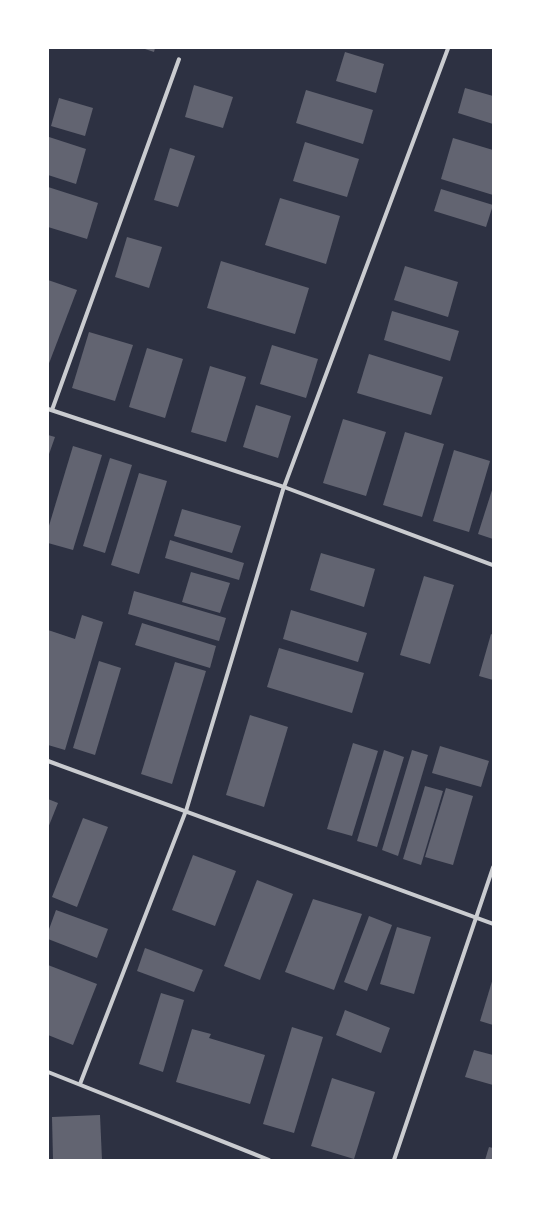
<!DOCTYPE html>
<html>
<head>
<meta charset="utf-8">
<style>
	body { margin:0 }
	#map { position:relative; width:541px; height:1208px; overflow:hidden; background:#2d3142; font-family:Raleway,sans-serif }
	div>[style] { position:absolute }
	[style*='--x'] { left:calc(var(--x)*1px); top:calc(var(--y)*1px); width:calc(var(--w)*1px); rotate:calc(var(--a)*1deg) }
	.building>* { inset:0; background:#626471 }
	.minor>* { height:4px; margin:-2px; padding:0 2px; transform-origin:2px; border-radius:2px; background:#caccd0 }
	span { translate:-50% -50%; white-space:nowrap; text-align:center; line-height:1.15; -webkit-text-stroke:3px #fff; paint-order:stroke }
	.frame { position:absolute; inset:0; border:49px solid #fff; pointer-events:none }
</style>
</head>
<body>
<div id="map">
	<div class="building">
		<i style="clip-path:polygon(142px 48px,155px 48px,154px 52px)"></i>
		<i style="clip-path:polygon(345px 52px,384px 64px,376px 93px,336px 81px)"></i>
		<i style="clip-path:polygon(194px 85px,233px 97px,223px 128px,185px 117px)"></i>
		<i style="clip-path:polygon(465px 88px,493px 96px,493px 124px,458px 113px)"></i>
		<i style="clip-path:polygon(306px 90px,373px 110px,363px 144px,296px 123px)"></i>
		<i style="clip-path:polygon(59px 98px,93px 108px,85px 136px,51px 126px)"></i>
		<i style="clip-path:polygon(49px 137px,86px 149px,76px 184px,48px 175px)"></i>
		<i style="clip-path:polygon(453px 138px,493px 150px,493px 195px,441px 179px)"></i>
		<i style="clip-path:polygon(305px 142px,359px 159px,347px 197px,293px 181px)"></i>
		<i style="clip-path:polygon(170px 148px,195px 156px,178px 207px,154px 200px)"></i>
		<i style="clip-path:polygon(48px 187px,98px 203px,87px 239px,48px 227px)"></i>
		<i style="clip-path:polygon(441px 189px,493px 205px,486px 227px,434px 211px)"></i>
		<i style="clip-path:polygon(280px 198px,340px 216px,326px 264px,265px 245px)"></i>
		<i style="clip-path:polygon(127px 237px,162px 247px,149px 288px,115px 277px)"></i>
		<i style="clip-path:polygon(221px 261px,309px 288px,295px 334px,207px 308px)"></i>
		<i style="clip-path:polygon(405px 266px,458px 282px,448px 317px,394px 300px)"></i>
		<i style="clip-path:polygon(48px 280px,77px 290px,48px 366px)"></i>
		<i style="clip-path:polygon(392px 311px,459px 331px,450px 361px,384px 340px)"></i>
		<i style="clip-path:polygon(89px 332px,133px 345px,115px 401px,72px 388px)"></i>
		<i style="clip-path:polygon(272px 345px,318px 359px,306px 398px,260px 384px)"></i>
		<i style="clip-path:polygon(147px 348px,183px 359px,165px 418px,129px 407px)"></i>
		<i style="clip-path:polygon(369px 354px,443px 377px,431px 415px,357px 393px)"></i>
		<i style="clip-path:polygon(210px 366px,246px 377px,226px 442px,191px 432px)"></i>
		<i style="clip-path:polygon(256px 405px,291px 416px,278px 458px,243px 447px)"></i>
		<i style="clip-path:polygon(343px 419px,386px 432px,366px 496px,323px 483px)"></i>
		<i style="clip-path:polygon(405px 432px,444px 444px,422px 517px,383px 505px)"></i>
		<i style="clip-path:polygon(48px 435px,55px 437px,48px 457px)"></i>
		<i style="clip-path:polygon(73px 446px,102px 455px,73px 550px,48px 543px,48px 529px)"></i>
		<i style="clip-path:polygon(454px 450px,490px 461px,469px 532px,433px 521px)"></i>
		<i style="clip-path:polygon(110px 458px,132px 465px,105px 553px,83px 546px)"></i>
		<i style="clip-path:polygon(139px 473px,167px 481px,139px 574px,111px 565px)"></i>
		<i style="clip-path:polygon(493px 487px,493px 539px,478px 534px)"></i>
		<i style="clip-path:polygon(182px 509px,241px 526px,232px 553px,174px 536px)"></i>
		<i style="clip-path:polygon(170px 540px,244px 563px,239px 580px,165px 558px)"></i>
		<i style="clip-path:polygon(321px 553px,375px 569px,364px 607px,310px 590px)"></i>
		<i style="clip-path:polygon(191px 572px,230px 583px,220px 613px,182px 602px)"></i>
		<i style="clip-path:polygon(424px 576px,454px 585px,430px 664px,400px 655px)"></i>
		<i style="clip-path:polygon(134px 591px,226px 618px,219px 641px,128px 614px)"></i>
		<i style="clip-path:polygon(291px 610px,367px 633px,358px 662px,283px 639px)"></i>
		<i style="clip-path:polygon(82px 615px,103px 622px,65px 750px,48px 745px,48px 630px,75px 639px)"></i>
		<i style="clip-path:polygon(142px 623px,216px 646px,210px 668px,135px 645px)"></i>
		<i style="clip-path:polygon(491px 634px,493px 635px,493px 680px,479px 676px)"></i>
		<i style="clip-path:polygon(279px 648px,364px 673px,352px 713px,267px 687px)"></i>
		<i style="clip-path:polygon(99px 661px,121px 668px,95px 755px,73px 748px)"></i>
		<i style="clip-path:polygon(175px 662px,206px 671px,172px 784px,141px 774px)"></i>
		<i style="clip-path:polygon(250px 715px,288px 727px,264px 807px,226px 795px)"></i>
		<i style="clip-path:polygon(353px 743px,378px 751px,352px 836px,327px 829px)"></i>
		<i style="clip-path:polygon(440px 746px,489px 761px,481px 787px,432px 773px)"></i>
		<i style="clip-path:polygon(384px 750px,404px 757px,377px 847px,357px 841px)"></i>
		<i style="clip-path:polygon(412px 750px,428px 755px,398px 856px,382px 850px)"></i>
		<i style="clip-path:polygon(425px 786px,443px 791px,421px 865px,403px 859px)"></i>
		<i style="clip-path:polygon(446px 788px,473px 796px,453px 865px,425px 857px)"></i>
		<i style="clip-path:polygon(48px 799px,58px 803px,48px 828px)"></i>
		<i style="clip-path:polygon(83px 818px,108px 827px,77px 907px,52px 897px)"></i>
		<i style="clip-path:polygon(193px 855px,236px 871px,215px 926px,172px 910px)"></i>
		<i style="clip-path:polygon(257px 880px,293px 894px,260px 980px,224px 966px)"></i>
		<i style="clip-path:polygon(313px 899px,362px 914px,334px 990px,285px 972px)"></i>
		<i style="clip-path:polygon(56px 910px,108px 929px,97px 958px,48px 939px,48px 932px)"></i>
		<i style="clip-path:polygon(369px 916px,392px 925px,367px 991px,344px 982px)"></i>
		<i style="clip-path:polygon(397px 927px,431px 937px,414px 994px,380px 984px)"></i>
		<i style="clip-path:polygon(145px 948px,203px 970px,194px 992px,137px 971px)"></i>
		<i style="clip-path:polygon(48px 965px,97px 984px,73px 1045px,48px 1035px)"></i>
		<i style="clip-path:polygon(493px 978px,493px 1025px,480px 1021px)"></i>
		<i style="clip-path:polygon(161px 993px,184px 1000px,163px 1072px,139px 1064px)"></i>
		<i style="clip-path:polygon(345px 1010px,390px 1028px,381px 1053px,336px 1035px)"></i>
		<i style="clip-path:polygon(292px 1027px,323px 1037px,294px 1133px,263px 1124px)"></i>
		<i style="clip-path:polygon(192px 1029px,211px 1034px,209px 1038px,265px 1055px,250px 1104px,176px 1082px)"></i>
		<i style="clip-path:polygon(474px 1050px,493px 1055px,493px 1085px,465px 1077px)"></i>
		<i style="clip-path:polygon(332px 1078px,375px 1092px,354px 1159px,311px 1146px)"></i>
		<i style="clip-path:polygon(100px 1115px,102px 1160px,53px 1160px,52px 1117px)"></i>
		<i style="clip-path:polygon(489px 1147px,493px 1148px,493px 1160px,485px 1160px)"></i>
	</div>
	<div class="minor">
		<i style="--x:48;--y:409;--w:249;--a:18.3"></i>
		<i style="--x:284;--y:487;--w:223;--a:20.5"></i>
		<i style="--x:52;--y:410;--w:373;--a:-70.1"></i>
		<i style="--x:48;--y:761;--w:474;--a:20.1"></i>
		<i style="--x:48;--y:1072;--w:238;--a:21.7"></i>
		<i style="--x:80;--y:1084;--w:293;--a:-68.8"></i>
		<i style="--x:186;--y:811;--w:338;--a:-73.2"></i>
		<i style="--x:284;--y:487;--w:469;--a:-69.5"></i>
		<i style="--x:394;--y:1160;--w:309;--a:-71.3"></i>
	</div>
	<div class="frame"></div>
</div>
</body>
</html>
